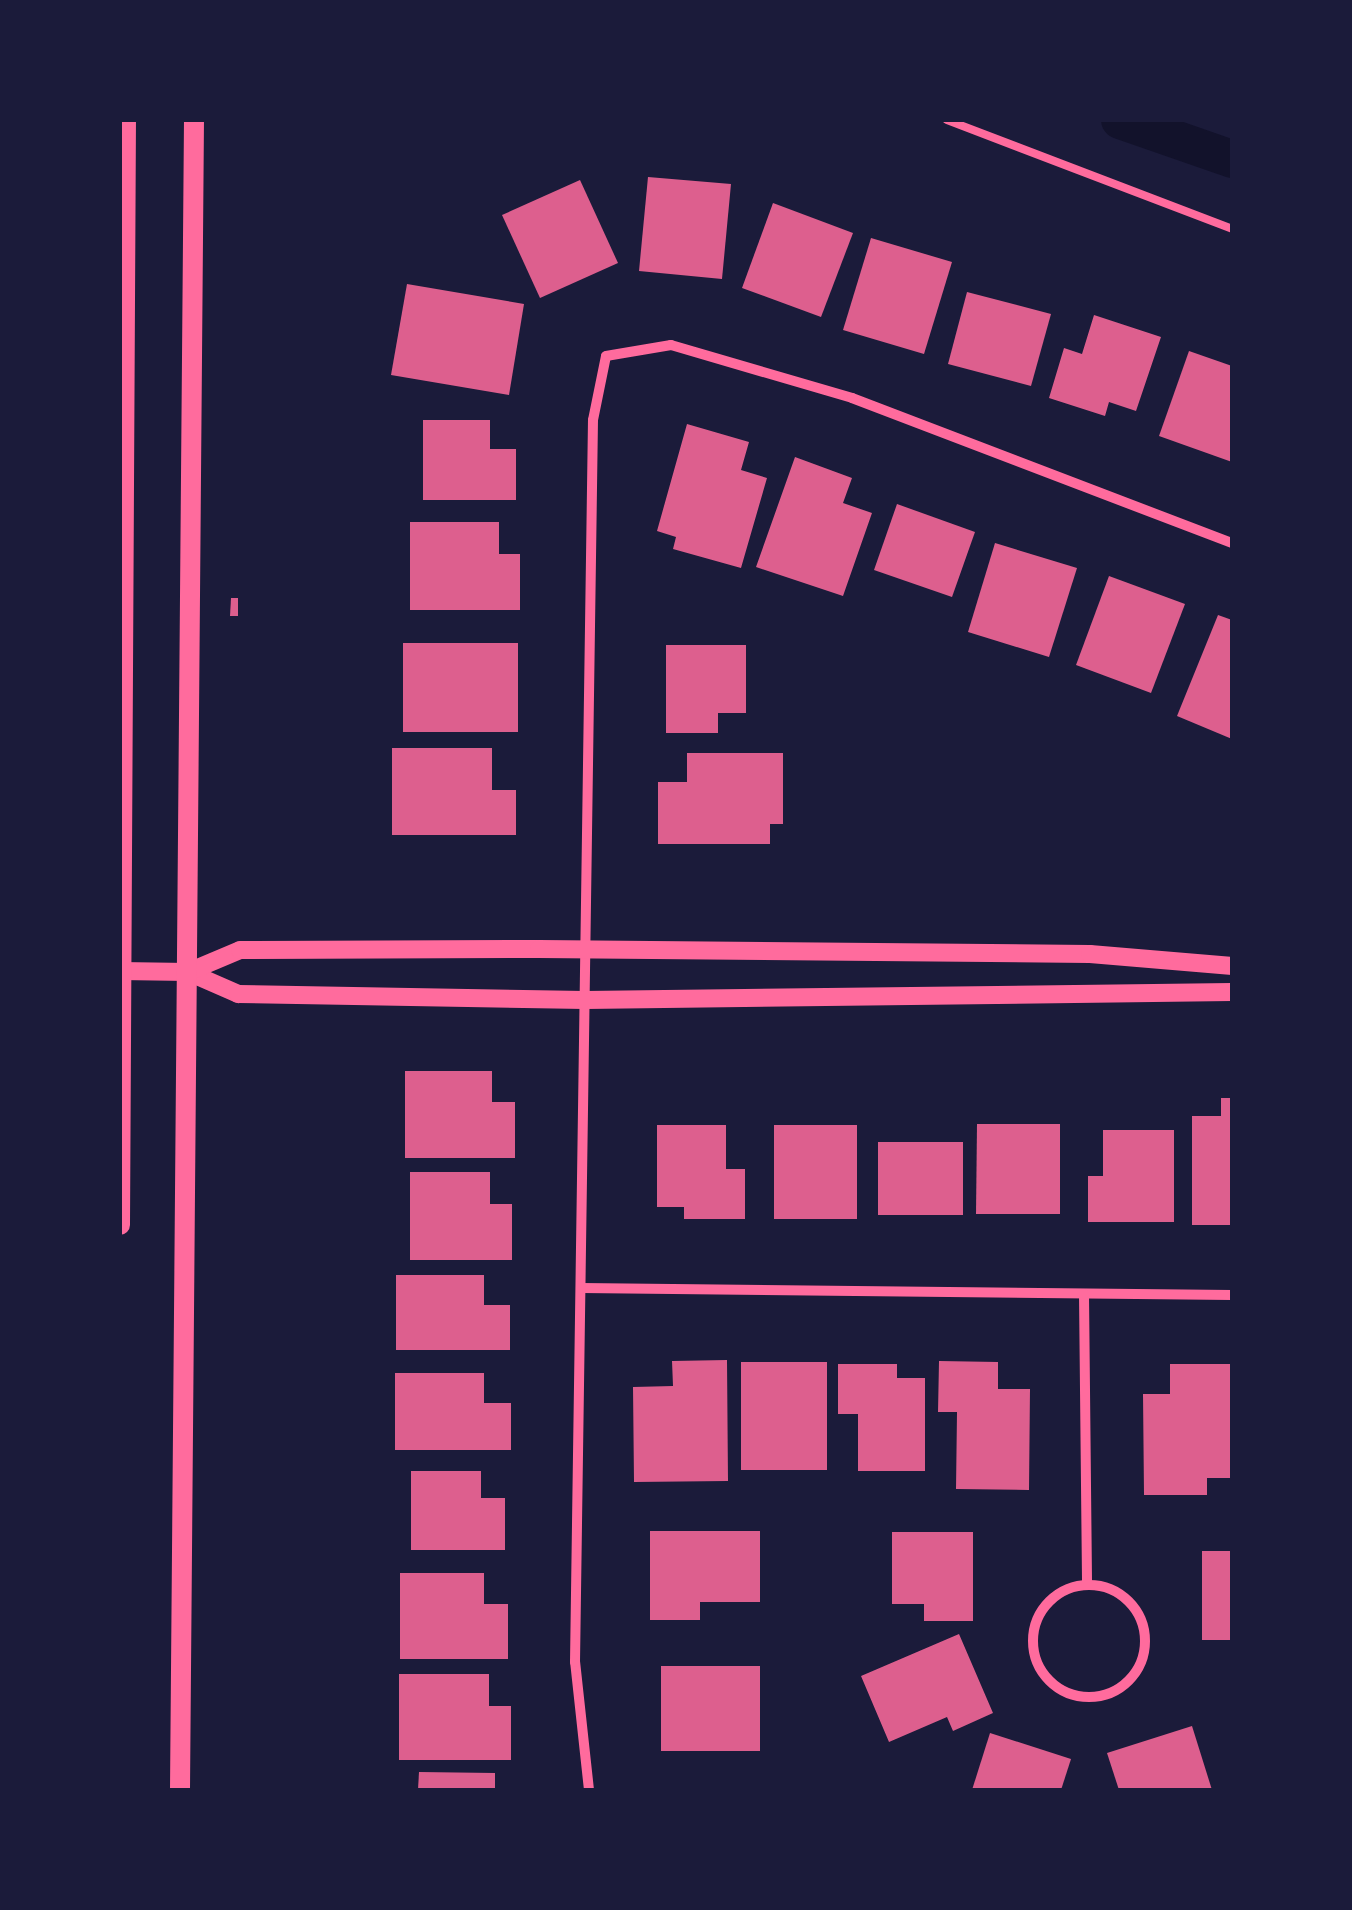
<!DOCTYPE html>
<html>
<head>
<meta charset="utf-8">
<style>
	body { margin:0 }
	#map { position:relative; width:1352px; height:1910px; overflow:hidden; background:#1b1b3a; font-family:Helvetica,sans-serif }
	div>[style] { position:absolute }
	[style*='--x'] { left:calc(var(--x)*1px); top:calc(var(--y)*1px); width:calc(var(--w)*1px); rotate:calc(var(--a)*1deg) }
	.canal>* { height:38px; margin:-19px; padding:0 19px; transform-origin:19px; border-radius:19px; background:#12122b }
	.building>* { inset:0; background:#dd5f8e }
	.service>* { height:8px; margin:-4px; padding:0 4px; transform-origin:4px; border-radius:4px; background:#ff6b9d }
	.minor>* { height:10px; margin:-5px; padding:0 5px; transform-origin:5px; border-radius:5px; background:#ff6b9d }
	.minor>.ring { margin:-5px; padding:0; box-sizing:content-box; background:none; border:10px solid #ff6b9d; border-radius:50% }
	.tertiary>* { height:18px; margin:-9px; padding:0 9px; transform-origin:9px; border-radius:9px; background:#ff6b9d }
	.secondary>* { height:20px; margin:-10px; padding:0 10px; transform-origin:10px; border-radius:10px; background:#ff6b9d }
	span { translate:-50% -50%; white-space:nowrap; text-align:center; line-height:1.15; -webkit-text-stroke:8px #1b1b3a; paint-order:stroke }
	.frame { position:absolute; inset:0; border:122px solid #1b1b3a; pointer-events:none }
</style>
</head>
<body>
<div id="map">
	<div class="canal">
		<i style="--x:1120;--y:120;--w:119;--a:19.2"></i>
	</div>
	<div class="building">
		<i style="clip-path:polygon(648px 177px,731px 184px,722px 279px,639px 271px)"></i>
		<i style="clip-path:polygon(580px 180px,618px 263px,540px 298px,502px 215px)"></i>
		<i style="clip-path:polygon(773px 203px,853px 233px,821px 317px,742px 288px)"></i>
		<i style="clip-path:polygon(871px 238px,952px 262px,924px 354px,843px 330px)"></i>
		<i style="clip-path:polygon(407px 284px,524px 304px,509px 395px,391px 375px)"></i>
		<i style="clip-path:polygon(967px 292px,1051px 314px,1031px 386px,948px 364px)"></i>
		<i style="clip-path:polygon(1094px 315px,1161px 337px,1136px 411px,1109px 402px,1105px 416px,1049px 398px,1064px 348px,1082px 354px)"></i>
		<i style="clip-path:polygon(1189px 351px,1232px 366px,1232px 462px,1159px 436px)"></i>
		<i style="clip-path:polygon(423px 420px,490px 420px,490px 449px,516px 449px,516px 500px,423px 500px)"></i>
		<i style="clip-path:polygon(687px 424px,749px 442px,741px 470px,767px 478px,741px 568px,673px 549px,676px 537px,657px 531px)"></i>
		<i style="clip-path:polygon(795px 457px,852px 478px,843px 503px,872px 513px,843px 596px,756px 567px)"></i>
		<i style="clip-path:polygon(897px 504px,975px 532px,952px 597px,874px 570px)"></i>
		<i style="clip-path:polygon(410px 522px,499px 522px,499px 554px,520px 554px,520px 610px,410px 610px)"></i>
		<i style="clip-path:polygon(995px 543px,1077px 568px,1049px 657px,968px 632px)"></i>
		<i style="clip-path:polygon(1109px 576px,1185px 604px,1151px 693px,1076px 665px)"></i>
		<i style="clip-path:polygon(231px 598px,238px 598px,238px 616px,230px 616px)"></i>
		<i style="clip-path:polygon(1218px 615px,1232px 620px,1232px 739px,1177px 716px)"></i>
		<i style="clip-path:polygon(403px 643px,518px 643px,518px 732px,403px 732px)"></i>
		<i style="clip-path:polygon(666px 645px,746px 645px,746px 713px,718px 713px,718px 733px,666px 733px)"></i>
		<i style="clip-path:polygon(392px 748px,492px 748px,492px 790px,516px 790px,516px 835px,392px 835px)"></i>
		<i style="clip-path:polygon(687px 753px,783px 753px,783px 824px,770px 824px,770px 844px,658px 844px,658px 782px,687px 782px)"></i>
		<i style="clip-path:polygon(405px 1071px,492px 1071px,492px 1102px,515px 1102px,515px 1158px,405px 1158px)"></i>
		<i style="clip-path:polygon(1221px 1098px,1232px 1098px,1232px 1225px,1192px 1225px,1192px 1116px,1221px 1116px)"></i>
		<i style="clip-path:polygon(977px 1124px,1060px 1124px,1060px 1214px,976px 1214px)"></i>
		<i style="clip-path:polygon(657px 1125px,726px 1125px,726px 1169px,745px 1169px,745px 1219px,684px 1219px,684px 1207px,657px 1207px)"></i>
		<i style="clip-path:polygon(774px 1125px,857px 1125px,857px 1219px,774px 1219px)"></i>
		<i style="clip-path:polygon(1103px 1130px,1174px 1130px,1174px 1222px,1088px 1222px,1088px 1176px,1103px 1176px)"></i>
		<i style="clip-path:polygon(878px 1142px,963px 1142px,963px 1215px,878px 1215px)"></i>
		<i style="clip-path:polygon(410px 1172px,490px 1172px,490px 1204px,512px 1204px,512px 1260px,410px 1260px)"></i>
		<i style="clip-path:polygon(396px 1275px,484px 1275px,484px 1305px,510px 1305px,510px 1350px,396px 1350px)"></i>
		<i style="clip-path:polygon(727px 1360px,728px 1481px,634px 1482px,633px 1387px,673px 1386px,672px 1361px)"></i>
		<i style="clip-path:polygon(939px 1361px,998px 1362px,998px 1389px,1030px 1389px,1029px 1490px,956px 1489px,957px 1412px,938px 1412px)"></i>
		<i style="clip-path:polygon(741px 1362px,827px 1362px,827px 1470px,741px 1470px)"></i>
		<i style="clip-path:polygon(838px 1364px,897px 1364px,897px 1378px,925px 1378px,925px 1471px,858px 1471px,858px 1414px,838px 1414px)"></i>
		<i style="clip-path:polygon(1170px 1364px,1232px 1364px,1232px 1478px,1207px 1478px,1207px 1495px,1144px 1495px,1143px 1394px,1170px 1394px)"></i>
		<i style="clip-path:polygon(395px 1373px,484px 1373px,484px 1403px,511px 1403px,511px 1450px,395px 1450px)"></i>
		<i style="clip-path:polygon(411px 1471px,481px 1471px,481px 1498px,505px 1498px,505px 1550px,411px 1550px)"></i>
		<i style="clip-path:polygon(650px 1531px,760px 1531px,760px 1602px,700px 1602px,700px 1620px,650px 1620px)"></i>
		<i style="clip-path:polygon(892px 1532px,973px 1532px,973px 1621px,924px 1621px,924px 1604px,892px 1604px)"></i>
		<i style="clip-path:polygon(1202px 1551px,1232px 1551px,1232px 1640px,1202px 1640px)"></i>
		<i style="clip-path:polygon(400px 1573px,484px 1573px,484px 1604px,508px 1604px,508px 1659px,400px 1659px)"></i>
		<i style="clip-path:polygon(959px 1634px,993px 1713px,953px 1731px,947px 1717px,889px 1742px,861px 1676px)"></i>
		<i style="clip-path:polygon(661px 1666px,760px 1666px,760px 1751px,661px 1751px)"></i>
		<i style="clip-path:polygon(399px 1674px,489px 1674px,489px 1706px,511px 1706px,511px 1760px,399px 1760px)"></i>
		<i style="clip-path:polygon(1192px 1726px,1212px 1790px,1119px 1790px,1107px 1753px)"></i>
		<i style="clip-path:polygon(990px 1733px,1071px 1759px,1061px 1790px,972px 1790px)"></i>
		<i style="clip-path:polygon(419px 1772px,495px 1773px,495px 1790px,418px 1790px)"></i>
	</div>
	<div class="service">
		<i style="--x:947;--y:120;--w:305;--a:20.9"></i>
	</div>
	<div class="minor">
		<i style="--x:581;--y:1288;--w:651;--a:0.62"></i>
		<i style="--x:1084;--y:1294;--w:291;--a:89.4"></i>
		<i class="ring" style="left:1033px;top:1585px;width:102px;height:102px"></i>
		<i style="--x:589;--y:1790;--w:129;--a:-96.2"></i>
		<i style="--x:575;--y:1662;--w:1242;--a:-89.17"></i>
		<i style="--x:593;--y:420;--w:65;--a:-78.5"></i>
		<i style="--x:606;--y:356;--w:66;--a:-9.6"></i>
		<i style="--x:671;--y:345;--w:189;--a:16.3"></i>
		<i style="--x:852;--y:398;--w:407;--a:20.9"></i>
	</div>
	<div class="tertiary">
		<i style="--x:120;--y:971;--w:68;--a:0.8"></i>
		<i style="--x:188;--y:972;--w:55;--a:23.7"></i>
		<i style="--x:238;--y:994;--w:347;--a:1"></i>
		<i style="--x:585;--y:1000;--w:647;--a:-0.71"></i>
		<i style="--x:188;--y:972;--w:56;--a:-22.9"></i>
		<i style="--x:240;--y:950;--w:299;--a:-0.2"></i>
		<i style="--x:539;--y:949;--w:551;--a:0.52"></i>
		<i style="--x:1090;--y:954;--w:143;--a:4.8"></i>
	</div>
	<div class="secondary">
		<i style="--x:120;--y:1225;--w:1105;--a:-89.69"></i>
		<i style="--x:180;--y:1790;--w:1670;--a:-89.52"></i>
	</div>
	<div class="frame"></div>
</div>
</body>
</html>
